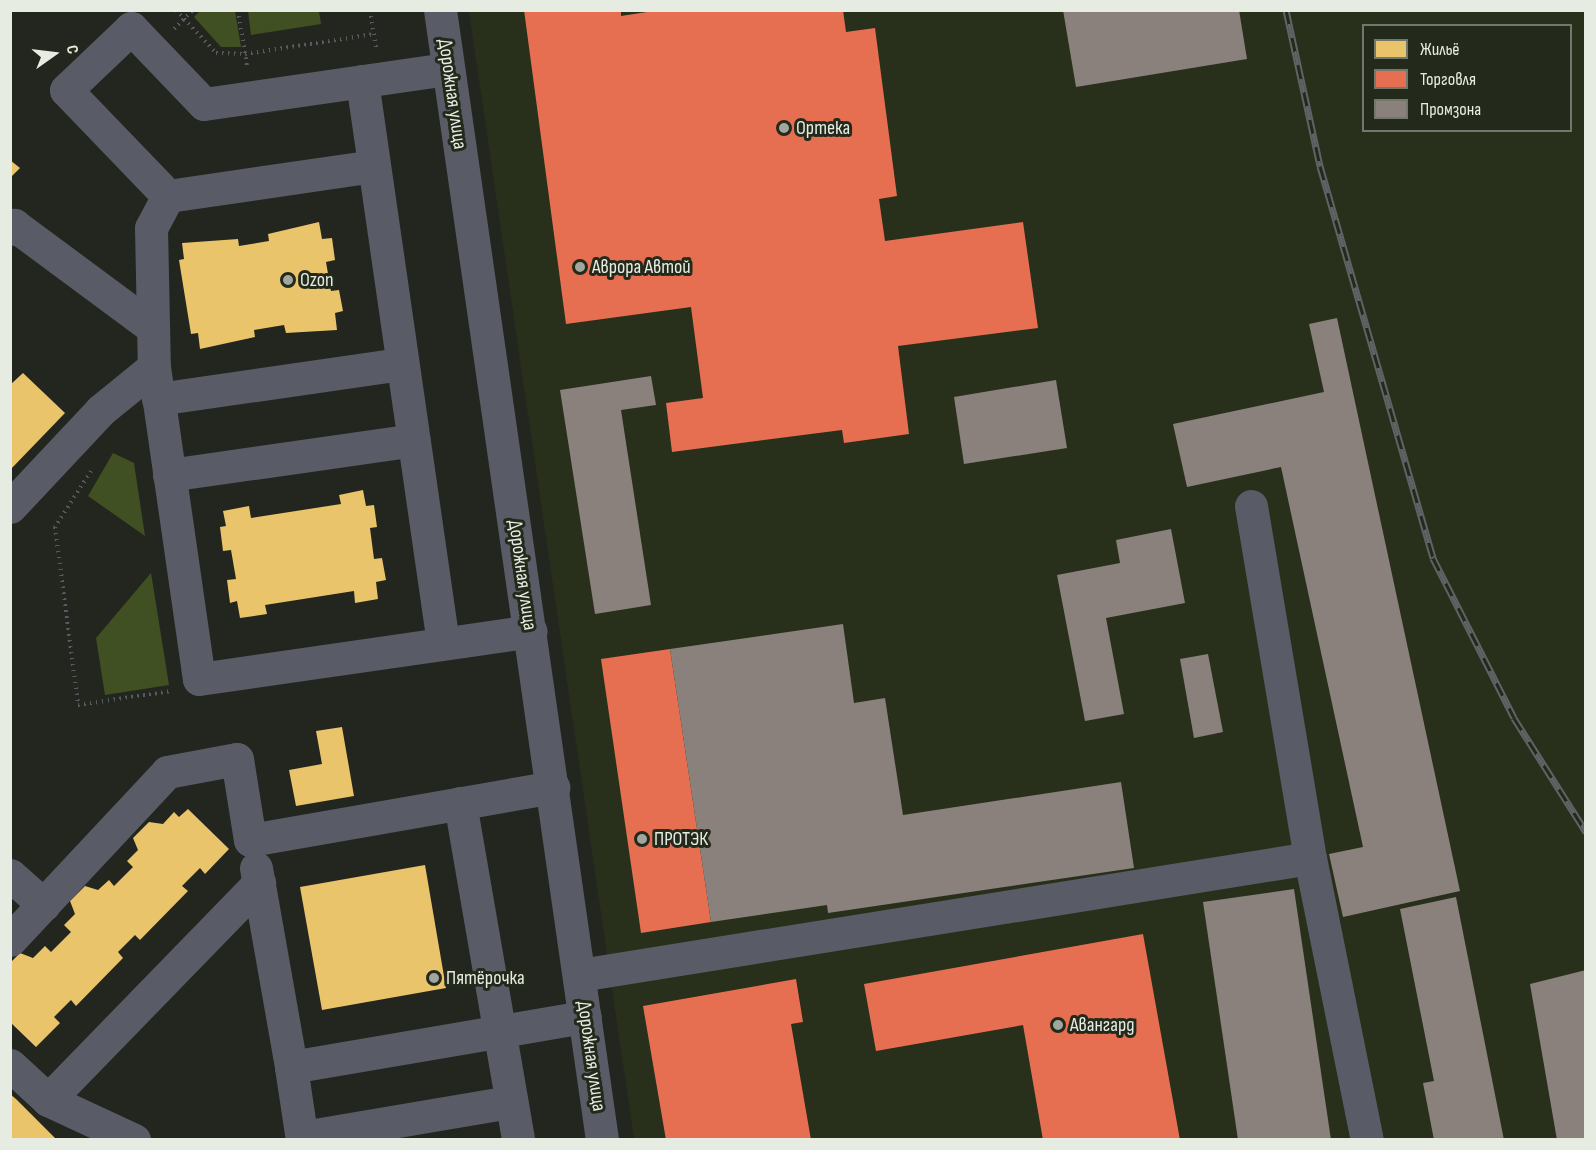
<!DOCTYPE html>
<html>
<head>
<meta charset="utf-8">
<style>
	body { margin:0 }
	#map { position:relative; width:1596px; height:1150px; overflow:hidden; background:#23261e; font-family:"Sofia Sans Condensed",sans-serif }
	div>[style] { position:absolute }
	[style*='--x'] { left:calc(var(--x)*1px); top:calc(var(--y)*1px); width:calc(var(--w)*1px); rotate:calc(var(--a)*1deg) }
	.built>* { inset:0; background:#28301b }
	.green>* { inset:0; background:#405022 }
	.homes>* { inset:0; background:#e9c46a }
	.shops>* { inset:0; background:#e76f51 }
	.industry>* { inset:0; background:#8a817c }
	.path>* { height:4px; margin-top:-2px; transform-origin:0; background:repeating-linear-gradient(90deg,#575a5e 0 1.5px,transparent 0 6px) }
	.minor>* { height:33px; margin:-16.5px; padding:0 16.5px; transform-origin:16.5px; border-radius:16.5px; background:#595c66 }
	.rail>* { height:7px; margin-top:-3.5px; transform-origin:0; background:repeating-linear-gradient(90deg,#242a1b 0 14px,#606365 0 28px); box-sizing:border-box; border-block:2px solid #606365 }
	.dots>* { width:16px; height:16px; translate:-50% -50%; box-sizing:border-box; border:3px solid #242a1b; border-radius:50% }
	span { translate:-50% -50%; white-space:nowrap; text-align:center; line-height:1.15; -webkit-text-stroke:6px #242a1b; paint-order:stroke }
	.street-label { font-size:20px; color:#e7ece2 }
	.poi-label { font-size:20px; color:#e7ece2 }
	.left { translate:0 -50%; text-align:left }
	.frame { position:absolute; inset:0; border:12px solid #e7ece2; pointer-events:none }
	.legend { position:absolute; left:1362px; top:24px; width:210px; height:108px; box-sizing:border-box; background:#242a1b; border:2px solid #72786b; margin:0; padding:8px 10px; list-style:none; font-size:18px; color:#e7ece2 }
	.legend li { display:flex; align-items:center; gap:12px; height:30px }
	.legend b { width:30px; border:2px solid #72786b }
	.north { position:absolute; left:24px; top:24px; width:60px; height:60px; -webkit-text-stroke:4px #242a1b; paint-order:stroke; rotate:76deg; font-size:16px; font-weight:700; line-height:24px; text-align:center; color:#e7ece2 }
	.north::after { content:''; display:block; margin:auto; width:21px; height:27px; background:#e7ece2; clip-path:polygon(50% 0,100% 100%,50% 72%,0 100%) }
</style>
</head>
<body>
<div id="map">
	<div class="built">
		<i style="clip-path:polygon(evenodd,469px 11px,1585px 11px,1585px 1139px,634px 1139px,469px 11px,1364px 26px,1570px 26px,1570px 130px,1364px 130px,1364px 26px)"></i>
	</div>
	<div class="green">
		<i style="clip-path:polygon(200px 11px,235px 11px,241px 47px,221px 47px,194px 17px)"></i>
		<i style="clip-path:polygon(248px 11px,319px 11px,321px 24px,251px 35px)"></i>
		<i style="clip-path:polygon(113px 453px,134px 463px,145px 536px,88px 496px)"></i>
		<i style="clip-path:polygon(151px 573px,169px 685px,105px 695px,96px 638px)"></i>
	</div>
	<div class="homes">
		<i style="clip-path:polygon(10px 160px,20px 168px,10px 178px)"></i>
		<i style="clip-path:polygon(319px 222px,322px 239px,332px 238px,335px 260px,326px 262px,331px 291px,339px 290px,343px 311px,335px 313px,337px 330px,286px 333px,284px 325px,254px 330px,255px 337px,200px 349px,198px 333px,191px 334px,179px 260px,184px 259px,182px 243px,238px 239px,239px 246px,269px 241px,268px 234px)"></i>
		<i style="clip-path:polygon(23px 373px,65px 413px,10px 470px,10px 385px)"></i>
		<i style="clip-path:polygon(363px 490px,366px 506px,374px 505px,377px 527px,370px 528px,374px 559px,382px 558px,386px 580px,376px 582px,378px 599px,355px 603px,354px 591px,265px 605px,267px 614px,240px 618px,237px 601px,230px 603px,227px 580px,236px 579px,231px 550px,223px 551px,220px 527px,226px 526px,223px 511px,249px 506px,251px 518px,341px 504px,339px 495px)"></i>
		<i style="clip-path:polygon(342px 727px,354px 796px,296px 806px,289px 770px,322px 764px,316px 731px)"></i>
		<i style="clip-path:polygon(188px 809px,229px 849px,205px 874px,200px 868px,182px 886px,188px 891px,140px 940px,135px 935px,118px 952px,123px 958px,76px 1006px,71px 1000px,54px 1017px,60px 1023px,36px 1047px,10px 1022px,10px 963px,20px 953px,33px 958px,45px 946px,51px 952px,71px 932px,64px 925px,75px 914px,70px 901px,85px 886px,98px 890px,109px 880px,114px 886px,133px 867px,127px 861px,138px 850px,133px 838px,149px 822px,163px 824px,174px 812px,179px 817px)"></i>
		<i style="clip-path:polygon(425px 865px,446px 988px,322px 1010px,300px 887px)"></i>
		<i style="clip-path:polygon(10px 1094px,16px 1099px,57px 1140px,10px 1140px)"></i>
	</div>
	<div class="shops">
		<i style="clip-path:polygon(524px 10px,621px 10px,621px 16px,660px 10px,843px 10px,846px 32px,875px 28px,897px 196px,879px 199px,885px 241px,1023px 222px,1038px 328px,898px 346px,909px 434px,844px 443px,842px 430px,672px 452px,666px 403px,703px 398px,691px 307px,566px 324px)"></i>
		<i style="clip-path:polygon(670px 649px,711px 922px,641px 933px,601px 659px)"></i>
		<i style="clip-path:polygon(1143px 934px,1180px 1140px,1043px 1140px,1023px 1025px,876px 1051px,864px 984px)"></i>
		<i style="clip-path:polygon(796px 979px,803px 1022px,791px 1024px,811px 1140px,666px 1140px,643px 1006px)"></i>
	</div>
	<div class="industry">
		<i style="clip-path:polygon(1063px 10px,1239px 10px,1247px 59px,1076px 87px)"></i>
		<i style="clip-path:polygon(1337px 318px,1460px 891px,1343px 917px,1329px 854px,1363px 847px,1281px 467px,1187px 487px,1173px 424px,1324px 392px,1309px 324px)"></i>
		<i style="clip-path:polygon(651px 376px,656px 405px,621px 410px,651px 605px,595px 614px,560px 390px)"></i>
		<i style="clip-path:polygon(1056px 380px,1067px 448px,964px 464px,954px 397px)"></i>
		<i style="clip-path:polygon(1171px 529px,1185px 603px,1106px 618px,1124px 714px,1085px 721px,1057px 575px,1120px 563px,1116px 540px)"></i>
		<i style="clip-path:polygon(843px 624px,854px 703px,885px 698px,903px 815px,1121px 782px,1134px 868px,828px 913px,827px 905px,711px 922px,670px 649px)"></i>
		<i style="clip-path:polygon(1208px 654px,1223px 732px,1194px 738px,1180px 659px)"></i>
		<i style="clip-path:polygon(1294px 889px,1331px 1140px,1238px 1140px,1203px 902px)"></i>
		<i style="clip-path:polygon(1456px 897px,1504px 1140px,1434px 1140px,1423px 1083px,1434px 1081px,1400px 909px)"></i>
		<i style="clip-path:polygon(1586px 970px,1586px 1140px,1557px 1140px,1530px 984px)"></i>
	</div>
	<div class="path">
		<i style="--x:176;--y:10;--w:59;--a:47.1"></i>
		<i style="--x:216;--y:53;--w:29;--a:2"></i>
		<i style="--x:245;--y:54;--w:131;--a:-8.8"></i>
		<i style="--x:238;--y:10;--w:57;--a:80.9"></i>
		<i style="--x:370;--y:10;--w:38;--a:81"></i>
		<i style="--x:174;--y:29;--w:27;--a:-45"></i>
		<i style="--x:91;--y:471;--w:67;--a:122.7"></i>
		<i style="--x:55;--y:527;--w:179;--a:82.6"></i>
		<i style="--x:78;--y:705;--w:94;--a:-8.6"></i>
	</div>
	<div class="minor">
		<i style="--x:440;--y:10;--w:1142;--a:81.84"></i>
		<i style="--x:362;--y:81;--w:568;--a:81.8"></i>
		<i style="--x:168;--y:196;--w:36;--a:118"></i>
		<i style="--x:151;--y:228;--w:139;--a:88.8"></i>
		<i style="--x:154;--y:367;--w:315;--a:81.8"></i>
		<i style="--x:199;--y:679;--w:335;--a:-8.2"></i>
		<i style="--x:168;--y:196;--w:147;--a:-133.9"></i>
		<i style="--x:66;--y:90;--w:90;--a:-43.6"></i>
		<i style="--x:131;--y:28;--w:105;--a:46.2"></i>
		<i style="--x:204;--y:104;--w:246;--a:-8.2"></i>
		<i style="--x:168;--y:196;--w:208;--a:-8.3"></i>
		<i style="--x:10;--y:229;--w:6;--a:-45"></i>
		<i style="--x:14;--y:225;--w:173;--a:36.5"></i>
		<i style="--x:158;--y:399;--w:246;--a:-8.2"></i>
		<i style="--x:169;--y:475;--w:247;--a:-8.1"></i>
		<i style="--x:1251;--y:506;--w:357;--a:80.5"></i>
		<i style="--x:1310;--y:858;--w:288;--a:78.6"></i>
		<i style="--x:10;--y:507;--w:133;--a:-46.8"></i>
		<i style="--x:101;--y:410;--w:68;--a:-39.1"></i>
		<i style="--x:460;--y:803;--w:342;--a:80.2"></i>
		<i style="--x:256;--y:868;--w:202;--a:80"></i>
		<i style="--x:10;--y:875;--w:45;--a:41.4"></i>
		<i style="--x:10;--y:940;--w:230;--a:-46.9"></i>
		<i style="--x:167;--y:772;--w:71;--a:-10.5"></i>
		<i style="--x:237;--y:759;--w:82;--a:80.9"></i>
		<i style="--x:250;--y:840;--w:308;--a:-9.9"></i>
		<i style="--x:580;--y:975;--w:739;--a:-9.11"></i>
		<i style="--x:10;--y:1065;--w:52;--a:42.6"></i>
		<i style="--x:48;--y:1100;--w:303;--a:-45.8"></i>
		<i style="--x:48;--y:1100;--w:95;--a:24.9"></i>
		<i style="--x:303;--y:1137;--w:211;--a:-9.6"></i>
		<i style="--x:302;--y:1140;--w:74;--a:-98.6"></i>
		<i style="--x:291;--y:1067;--w:298;--a:-9.7"></i>
	</div>
	<div class="rail">
		<i style="--x:1286;--y:10;--w:160;--a:77.7"></i>
		<i style="--x:1320;--y:166;--w:408;--a:73.9"></i>
		<i style="--x:1433;--y:558;--w:179;--a:63.1"></i>
		<i style="--x:1514;--y:718;--w:135;--a:57.7"></i>
	</div>
	<div class="dots">
		<i style="left:784px;top:128px;background:#a2a79d"></i>
		<i style="left:580px;top:267px;background:#a2a79d"></i>
		<i style="left:288px;top:280px;background:#a2a79d"></i>
		<i style="left:642px;top:839px;background:#a2a79d"></i>
		<i style="left:434px;top:978px;background:#a2a79d"></i>
		<i style="left:1058px;top:1025px;background:#a2a79d"></i>
	</div>
	<div class="street-label">
		<span style="left:452px;top:94px;rotate:82deg">Дорожная улица</span>
		<span style="left:522px;top:575px;rotate:82deg">Дорожная улица</span>
		<span style="left:591px;top:1056px;rotate:82deg">Дорожная улица</span>
	</div>
	<div class="poi-label">
		<span class="left" style="left:796px;top:128px">Ортека</span>
		<span class="left" style="left:592px;top:267px">Аврора Автой</span>
		<span class="left" style="left:300px;top:280px">Ozon</span>
		<span class="left" style="left:654px;top:839px">ПРОТЭК</span>
		<span class="left" style="left:446px;top:978px">Пятёрочка</span>
		<span class="left" style="left:1070px;top:1025px">Авангард</span>
	</div>
	<div class="frame"></div>
	<ul class="legend">
	<li><b style="height:16px;background:#e9c46a"></b>Жильё</li>
	<li><b style="height:16px;background:#e76f51"></b>Торговля</li>
	<li><b style="height:16px;background:#8a817c"></b>Промзона</li>
	</ul>
	<div class="north">С</div>
</div>
</body>
</html>
